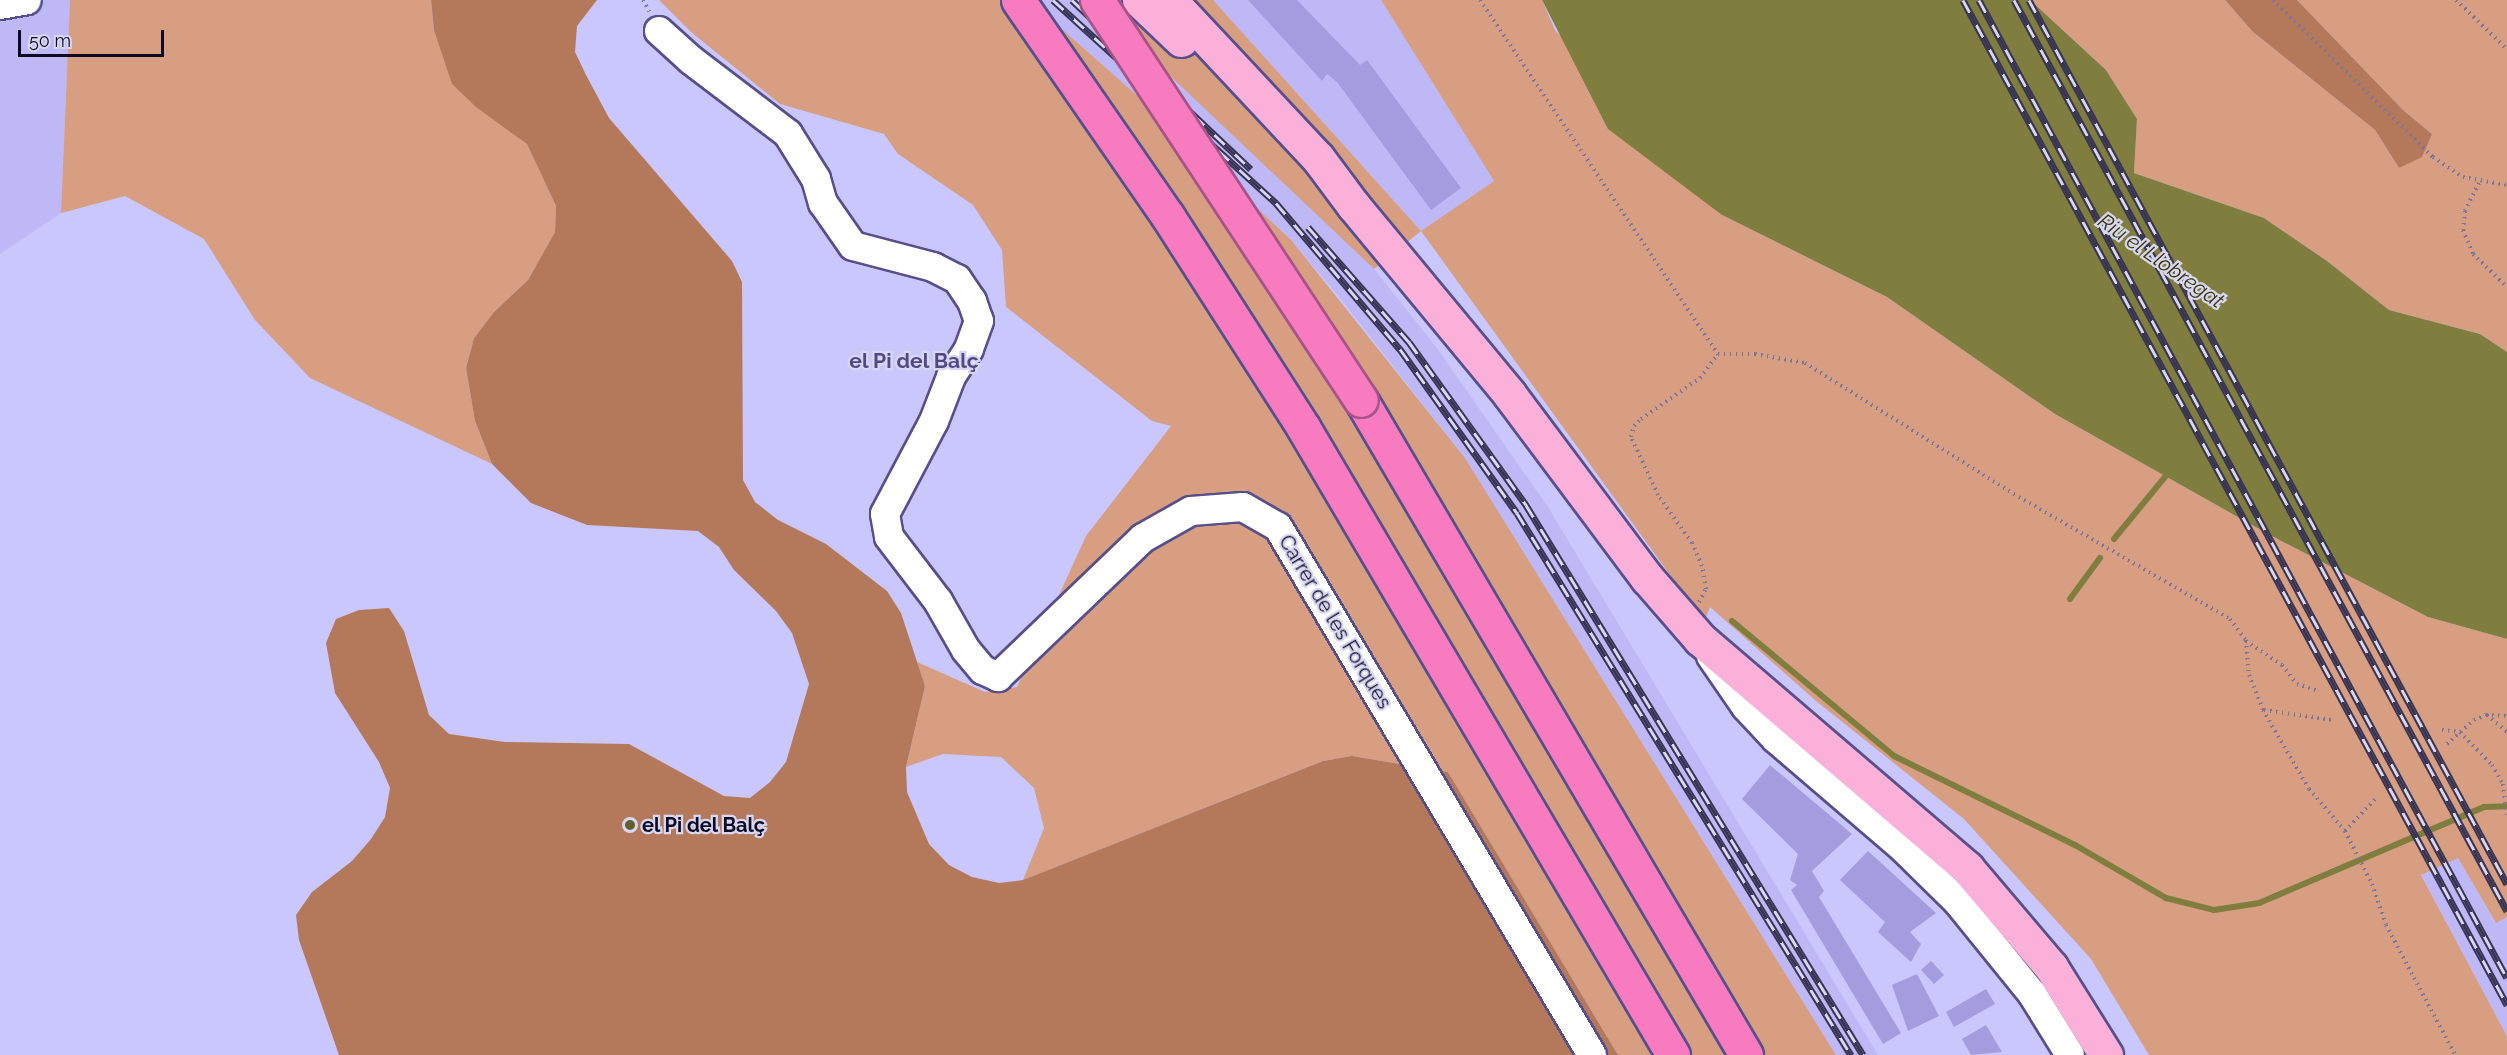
<!DOCTYPE html>
<html>
<head>
<meta charset="utf-8">
<style>
	body { margin:0 }
	#map { position:relative; width:2507px; height:1055px; overflow:hidden; background:#cac6fe; font-family:Raleway,sans-serif }
	div>[style] { position:absolute }
	[style*='--x'] { left:calc(var(--x)*1px); top:calc(var(--y)*1px); width:calc(var(--w)*1px); rotate:calc(var(--a)*1deg) }
	.built>* { inset:0; background:#beb9f6 }
	.green>* { inset:0; background:#d79e81 }
	.forest>* { inset:0; background:#b4795b }
	.water>* { inset:0; background:#7f7e3e }
	.stream>* { height:6px; margin:-3px; padding:0 3px; transform-origin:3px; border-radius:3px; background:#7f7e3e }
	.building>* { inset:0; background:#a39de0 }
	.path>* { height:4px; margin-top:-2px; transform-origin:0; background:repeating-linear-gradient(90deg,#78749e 0 1.5px,transparent 0 6px) }
	.roads { filter:drop-shadow(2px 0 #574f8c) drop-shadow(-2px 0 #574f8c) drop-shadow(0 2px #574f8c) drop-shadow(0 -2px #574f8c) }
	.minor>* { height:28px; margin:-14px; padding:0 14px; transform-origin:14px; border-radius:14px; background:#fff }
	.major>* { height:33px; margin:-16.5px; padding:0 16.5px; transform-origin:16.5px; border-radius:16.5px; background:#fbb0d9 }
	.highway>* { height:33px; margin:-16.5px; padding:0 16.5px; transform-origin:16.5px; border-radius:16.5px; background:#f87bc0 }
	.rail>* { height:7px; margin-top:-3.5px; transform-origin:0; background:repeating-linear-gradient(90deg,#d8d7f3 0 14px,#383453 0 28px); box-sizing:border-box; border-block:2px solid #383453 }
	.bridges { filter:drop-shadow(2px 0 #a65389) drop-shadow(-2px 0 #a65389) drop-shadow(0 2px #a65389) drop-shadow(0 -2px #a65389) }
	.highway-bridge>* { height:33px; margin:-16.5px; padding:0 16.5px; transform-origin:16.5px; border-radius:16.5px; background:#f87bc0 }
	.dots>* { width:16px; height:16px; translate:-50% -50%; box-sizing:border-box; border:3px solid #d8d7f3; border-radius:50% }
	span { translate:-50% -50%; white-space:nowrap; text-align:center; line-height:1.15; -webkit-text-stroke:4.5px #d8d7f3; paint-order:stroke }
	.street-label { font-size:20px; color:#0e0a22 }
	.poi-label { font-size:20px; color:#0e0a22; font-weight:700 }
	.left { translate:0 -50%; text-align:left }
	.water-label { font-size:21px; color:#373500; font-style:italic }
	.neighbourhood-label { font-size:21px; color:#514985; font-weight:700 }
	.scale { position:absolute; left:18px; top:30px; width:146px; height:27px; box-sizing:border-box; border:3px solid #0e0a22; border-top:0; padding-left:8px; font-size:18px; line-height:21px; white-space:nowrap; color:#0e0a22; -webkit-text-stroke:4px #d8d7f3; paint-order:stroke }
</style>
</head>
<body>
<div id="map">
	<div class="built">
		<i style="clip-path:polygon(0 0,70px 0,61px 213px,0 254px)"></i>
		<i style="clip-path:polygon(1029px 0,1090px 0,1374px 269px,1437px 348px,1548px 507px,1878px 1055px,1836px 1055px,1465px 458px,1340px 298px,1292px 241px)"></i>
		<i style="clip-path:polygon(1213px 0,1381px 0,1494px 181px,1421px 231px)"></i>
		<i style="clip-path:polygon(2458px 858px,2495px 922px,2507px 917px,2507px 1036px,2421px 874px)"></i>
	</div>
	<div class="green">
		<i style="clip-path:polygon(70px 0,431px 0,434px 30px,504px 126px,527px 144px,556px 206px,555px 232px,528px 280px,494px 312px,474px 338px,466px 368px,475px 421px,492px 464px,310px 378px,255px 320px,204px 239px,125px 196px,61px 213px)"></i>
		<i style="clip-path:polygon(659px 0,1029px 0,1141px 99px,1292px 241px,1465px 458px,1836px 1055px,1618px 1055px,1448px 772px,1352px 756px,1323px 761px,1023px 880px,1044px 828px,1034px 788px,1001px 757px,943px 754px,906px 767px,925px 686px,917px 662px,985px 692px,1017px 687px,1086px 536px,1171px 426px,1152px 421px,1006px 307px,1002px 250px,973px 205px,898px 154px,884px 134px,780px 104px,691px 32px)"></i>
		<i style="clip-path:polygon(1090px 0,1213px 0,1421px 231px,1494px 181px,1381px 0,1542px 0,1555px 30px,1722px 215px,1887px 297px,2055px 414px,2268px 534px,2428px 617px,2507px 639px,2507px 917px,2496px 923px,2458px 858px,2421px 875px,2507px 1036px,2507px 1055px,2149px 1055px,2091px 959px,1964px 819px,1816px 701px,1710px 607px,1704px 622px,1421px 231px,1374px 269px)"></i>
		<i style="clip-path:polygon(2030px 0,2225px 0,2253px 32px,2375px 130px,2399px 168px,2432px 134px,2403px 110px,2297px 0,2507px 0,2507px 352px,2480px 334px,2389px 310px,2327px 261px,2264px 218px,2134px 173px,2137px 119px,2106px 70px)"></i>
	</div>
	<div class="forest">
		<i style="clip-path:polygon(431px 0,597px 0,577px 26px,575px 52px,586px 75px,609px 118px,732px 261px,742px 282px,743px 480px,755px 502px,778px 520px,826px 544px,887px 591px,901px 613px,925px 686px,906px 767px,907px 792px,929px 844px,949px 865px,972px 877px,999px 883px,1023px 880px,1323px 761px,1352px 756px,1448px 772px,1618px 1055px,339px 1055px,299px 940px,296px 915px,312px 892px,352px 861px,371px 839px,385px 817px,390px 788px,379px 762px,335px 693px,326px 643px,336px 619px,359px 610px,389px 608px,404px 631px,429px 715px,449px 734px,505px 742px,629px 744px,724px 796px,750px 798px,770px 782px,786px 762px,809px 684px,792px 633px,776px 611px,734px 570px,719px 547px,698px 531px,587px 525px,531px 503px,492px 464px,475px 421px,466px 368px,474px 338px,494px 312px,528px 280px,555px 232px,556px 206px,527px 144px,476px 107px,452px 84px,434px 30px)"></i>
		<i style="clip-path:polygon(2225px 0,2297px 0,2403px 110px,2432px 134px,2422px 157px,2399px 168px,2375px 130px,2253px 32px)"></i>
	</div>
	<div class="water">
		<i style="clip-path:polygon(1542px 0,2030px 0,2106px 70px,2137px 119px,2134px 173px,2264px 218px,2327px 261px,2389px 310px,2480px 334px,2507px 352px,2507px 639px,2428px 617px,2268px 534px,2055px 414px,1887px 297px,1722px 215px,1608px 129px)"></i>
	</div>
	<div class="stream">
		<i style="--x:2114;--y:539;--w:87;--a:-50.6"></i>
		<i style="--x:2070;--y:599;--w:51;--a:-53.8"></i>
		<i style="--x:1732;--y:621;--w:211;--a:39.8"></i>
		<i style="--x:1894;--y:756;--w:202;--a:26.2"></i>
		<i style="--x:2075;--y:845;--w:105;--a:30.2"></i>
		<i style="--x:2166;--y:898;--w:49;--a:14"></i>
		<i style="--x:2214;--y:910;--w:46;--a:-8.8"></i>
		<i style="--x:2259;--y:903;--w:245;--a:-23.1"></i>
		<i style="--x:2484;--y:807;--w:23;--a:-2"></i>
	</div>
	<div class="building">
		<i style="clip-path:polygon(1248px 0,1297px 0,1360px 65px,1367px 60px,1461px 188px,1431px 210px,1337px 82px,1327px 74px,1322px 81px)"></i>
		<i style="clip-path:polygon(1770px 765px,1852px 834px,1812px 871px,1824px 891px,1819px 897px,1901px 1033px,1883px 1044px,1791px 890px,1797px 885px,1790px 880px,1798px 854px,1742px 799px)"></i>
		<i style="clip-path:polygon(1868px 851px,1936px 913px,1910px 932px,1921px 944px,1911px 962px,1878px 932px,1885px 922px,1840px 880px)"></i>
		<i style="clip-path:polygon(1931px 961px,1944px 975px,1934px 984px,1921px 970px)"></i>
		<i style="clip-path:polygon(1917px 974px,1939px 1016px,1908px 1031px,1892px 985px)"></i>
		<i style="clip-path:polygon(1986px 989px,1995px 1004px,1954px 1027px,1946px 1012px)"></i>
		<i style="clip-path:polygon(1986px 1025px,2002px 1052px,1971px 1055px,1962px 1039px)"></i>
	</div>
	<div class="path">
		<i style="--x:643;--y:0;--w:13;--a:61"></i>
		<i style="--x:1480;--y:0;--w:427;--a:56.1"></i>
		<i style="--x:2273;--y:0;--w:224;--a:44.5"></i>
		<i style="--x:2433;--y:157;--w:36;--a:34"></i>
		<i style="--x:2463;--y:177;--w:45;--a:10.3"></i>
		<i style="--x:2456;--y:0;--w:71;--a:43.9"></i>
		<i style="--x:2479;--y:183;--w:31;--a:117"></i>
		<i style="--x:2465;--y:211;--w:19;--a:96"></i>
		<i style="--x:2463;--y:230;--w:26;--a:67"></i>
		<i style="--x:2473;--y:254;--w:47;--a:44.1"></i>
		<i style="--x:1718;--y:354;--w:37;--a:0"></i>
		<i style="--x:1755;--y:354;--w:51;--a:10.2"></i>
		<i style="--x:1805;--y:363;--w:252;--a:32.1"></i>
		<i style="--x:2019;--y:497;--w:244;--a:30"></i>
		<i style="--x:2230;--y:619;--w:26;--a:53"></i>
		<i style="--x:2246;--y:640;--w:35;--a:85"></i>
		<i style="--x:2249;--y:675;--w:38;--a:68"></i>
		<i style="--x:2263;--y:710;--w:91;--a:59.8"></i>
		<i style="--x:2309;--y:789;--w:55;--a:49.4"></i>
		<i style="--x:2345;--y:831;--w:59;--a:63"></i>
		<i style="--x:2372;--y:884;--w:43;--a:71.1"></i>
		<i style="--x:2386;--y:925;--w:147;--a:62"></i>
		<i style="--x:1699;--y:602;--w:15;--a:-62"></i>
		<i style="--x:1706;--y:589;--w:23;--a:-100"></i>
		<i style="--x:1702;--y:566;--w:25;--a:-113"></i>
		<i style="--x:1692;--y:543;--w:59;--a:-125.3"></i>
		<i style="--x:1658;--y:495;--w:64;--a:-115"></i>
		<i style="--x:1631;--y:437;--w:11;--a:-75"></i>
		<i style="--x:1634;--y:426;--w:10;--a:-45"></i>
		<i style="--x:1641;--y:419;--w:72;--a:-34.8"></i>
		<i style="--x:1700;--y:378;--w:30;--a:-53"></i>
		<i style="--x:2246;--y:641;--w:43;--a:33.7"></i>
		<i style="--x:2282;--y:665;--w:24;--a:52"></i>
		<i style="--x:2297;--y:684;--w:23;--a:18"></i>
		<i style="--x:2264;--y:710;--w:70;--a:8.2"></i>
		<i style="--x:2487;--y:715;--w:26;--a:40"></i>
		<i style="--x:2442;--y:730;--w:18;--a:6"></i>
		<i style="--x:2460;--y:732;--w:46;--a:45.9"></i>
		<i style="--x:2492;--y:765;--w:22;--a:60"></i>
		<i style="--x:2503;--y:784;--w:31;--a:83"></i>
		<i style="--x:2447;--y:744;--w:36;--a:-42"></i>
		<i style="--x:2474;--y:720;--w:13;--a:-23"></i>
		<i style="--x:2486;--y:715;--w:21;--a:3"></i>
		<i style="--x:2345;--y:831;--w:44;--a:-46.8"></i>
	</div>
	<div class="roads">
		<div class="minor">
			<i style="--x:0;--y:5;--w:27;--a:-10"></i>
			<i style="--x:659;--y:31;--w:43;--a:42.2"></i>
			<i style="--x:691;--y:60;--w:122;--a:37.3"></i>
			<i style="--x:788;--y:134;--w:53;--a:58.1"></i>
			<i style="--x:816;--y:179;--w:25;--a:74"></i>
			<i style="--x:823;--y:203;--w:52;--a:55.1"></i>
			<i style="--x:853;--y:246;--w:83;--a:14.7"></i>
			<i style="--x:933;--y:267;--w:27;--a:27"></i>
			<i style="--x:957;--y:279;--w:27;--a:56"></i>
			<i style="--x:972;--y:301;--w:21;--a:71"></i>
			<i style="--x:979;--y:321;--w:30;--a:110"></i>
			<i style="--x:969;--y:349;--w:33;--a:123"></i>
			<i style="--x:951;--y:377;--w:47;--a:111.1"></i>
			<i style="--x:934;--y:421;--w:105;--a:117.8"></i>
			<i style="--x:885;--y:514;--w:23;--a:80"></i>
			<i style="--x:889;--y:537;--w:81;--a:52.6"></i>
			<i style="--x:938;--y:601;--w:56;--a:60.3"></i>
			<i style="--x:966;--y:650;--w:26;--a:50"></i>
			<i style="--x:983;--y:670;--w:17;--a:25"></i>
			<i style="--x:998;--y:677;--w:201;--a:-43.8"></i>
			<i style="--x:1143;--y:538;--w:55;--a:-29.4"></i>
			<i style="--x:1191;--y:511;--w:52;--a:-4.4"></i>
			<i style="--x:1243;--y:507;--w:40;--a:29.7"></i>
			<i style="--x:1278;--y:527;--w:614;--a:59.26"></i>
			<i style="--x:1711;--y:656;--w:62;--a:55.5"></i>
			<i style="--x:1746;--y:707;--w:44;--a:46.8"></i>
			<i style="--x:1776;--y:739;--w:167;--a:40.6"></i>
			<i style="--x:1903;--y:848;--w:76;--a:44.5"></i>
			<i style="--x:1957;--y:901;--w:121;--a:51"></i>
			<i style="--x:2033;--y:995;--w:70;--a:58.3"></i>
		</div>
		<div class="major">
			<i style="--x:1139;--y:0;--w:58;--a:43.6"></i>
			<i style="--x:1170;--y:0;--w:216;--a:46.9"></i>
			<i style="--x:1318;--y:158;--w:59;--a:53.3"></i>
			<i style="--x:1353;--y:205;--w:246;--a:50.4"></i>
			<i style="--x:1510;--y:395;--w:229;--a:53.2"></i>
			<i style="--x:1647;--y:578;--w:81;--a:49"></i>
			<i style="--x:1700;--y:639;--w:352;--a:40.6"></i>
			<i style="--x:1967;--y:868;--w:130;--a:49.7"></i>
			<i style="--x:2051;--y:967;--w:104;--a:58"></i>
		</div>
		<div class="highway">
			<i style="--x:1018;--y:0;--w:262;--a:55.3"></i>
			<i style="--x:1167;--y:215;--w:252;--a:57.3"></i>
			<i style="--x:1303;--y:427;--w:729;--a:59.49"></i>
			<i style="--x:1361;--y:400;--w:760;--a:59.55"></i>
		</div>
	</div>
	<div class="rail">
		<i style="--x:1053;--y:0;--w:302;--a:42.3"></i>
		<i style="--x:1276;--y:203;--w:192;--a:49.7"></i>
		<i style="--x:1400;--y:349;--w:201;--a:54.5"></i>
		<i style="--x:1517;--y:513;--w:637;--a:58.36"></i>
		<i style="--x:1072;--y:0;--w:246;--a:43.4"></i>
		<i style="--x:1963;--y:0;--w:1143;--a:61.57"></i>
		<i style="--x:1979;--y:0;--w:1111;--a:61.64"></i>
		<i style="--x:2014;--y:0;--w:1036;--a:61.58"></i>
		<i style="--x:2029;--y:0;--w:1005;--a:61.6"></i>
		<i style="--x:1308;--y:227;--w:153;--a:48.7"></i>
		<i style="--x:1409;--y:342;--w:201;--a:54.3"></i>
		<i style="--x:1526;--y:505;--w:645;--a:58.5"></i>
	</div>
	<div class="bridges">
		<div class="highway-bridge">
			<i style="--x:1097;--y:0;--w:479;--a:56.6"></i>
		</div>
	</div>
	<div class="dots">
		<i style="left:630px;top:825px;background:#61602d"></i>
	</div>
	<div class="street-label">
		<span style="left:1335px;top:622px;rotate:59deg">Carrer de les Forques</span>
	</div>
	<div class="poi-label">
		<span class="left" style="left:642px;top:825px">el Pi del Balç</span>
	</div>
	<div class="water-label">
		<span style="left:2161px;top:261px;rotate:35deg">Riu el Llobregat</span>
	</div>
	<div class="neighbourhood-label">
		<span style="left:914px;top:361px">el Pi del Balç</span>
	</div>
	<div class="scale">50 m</div>
</div>
</body>
</html>
